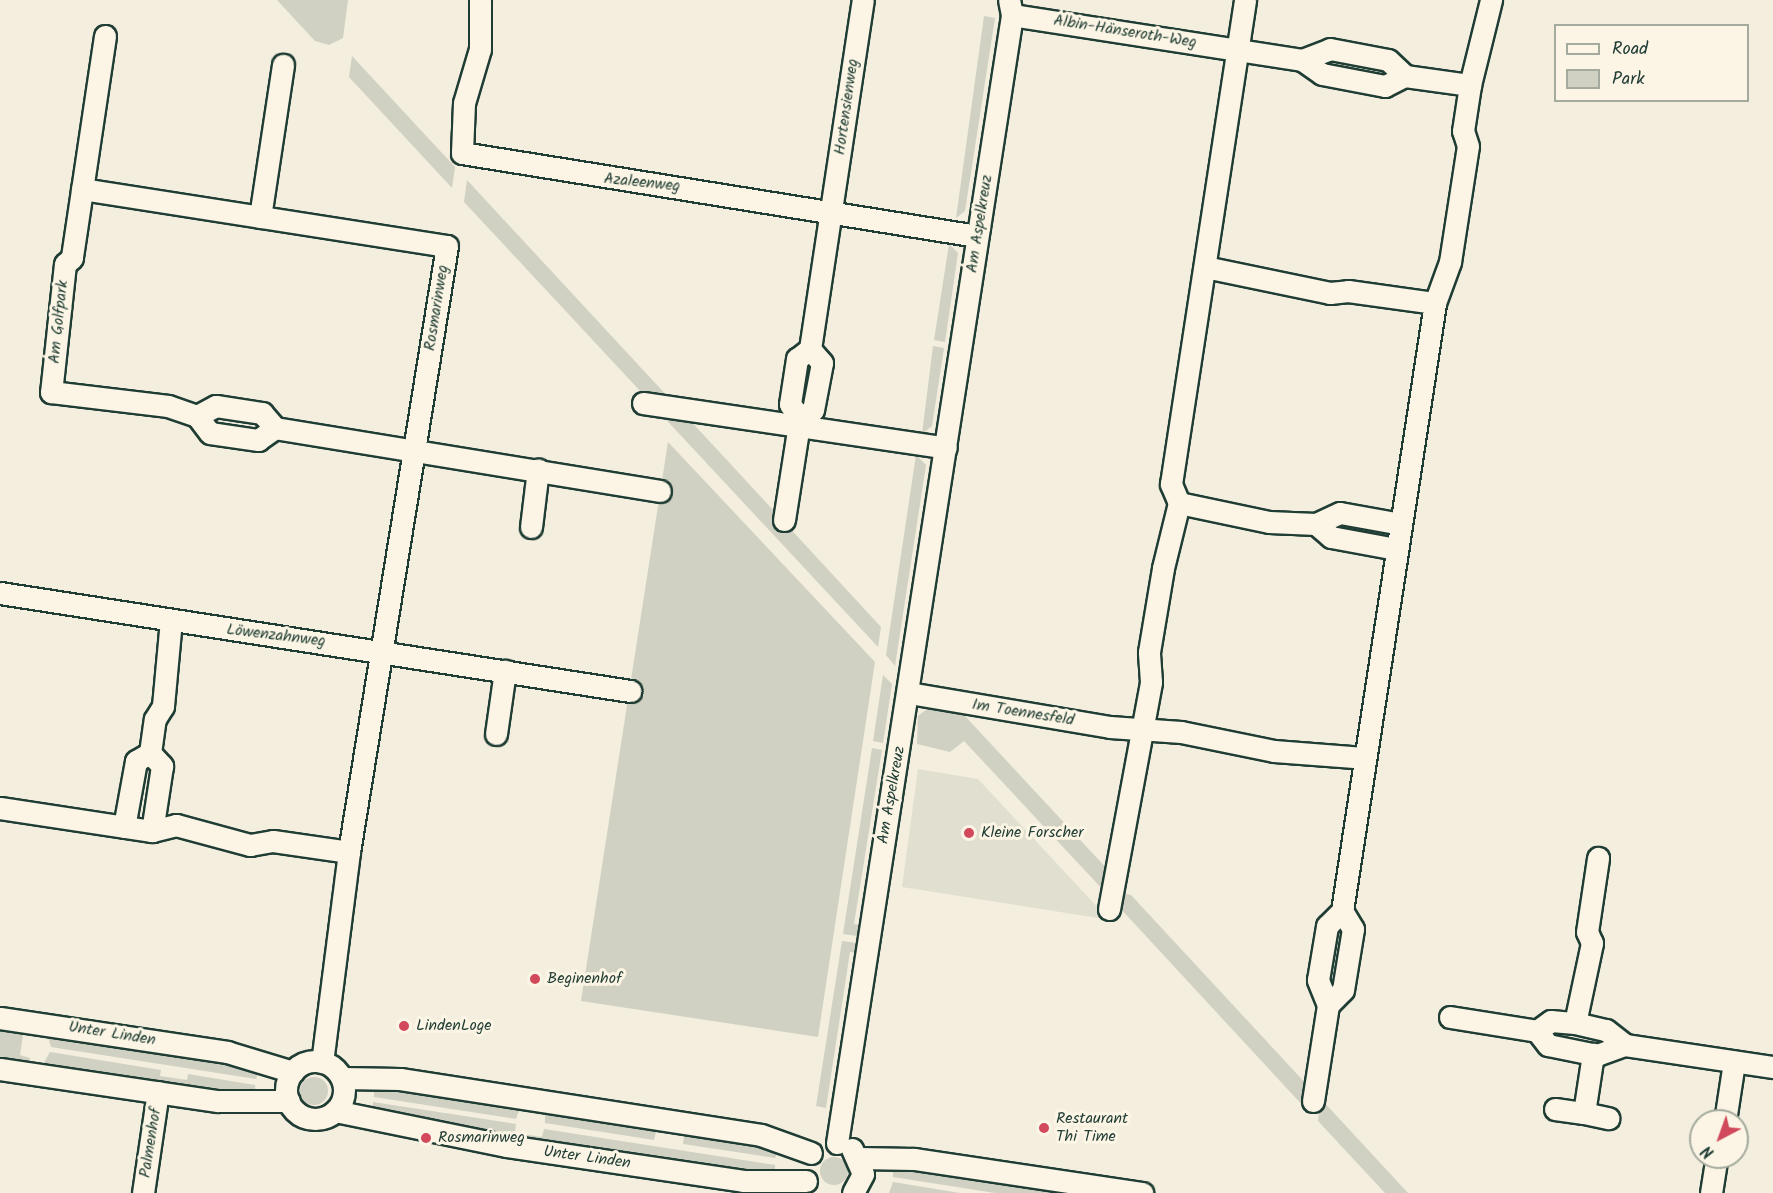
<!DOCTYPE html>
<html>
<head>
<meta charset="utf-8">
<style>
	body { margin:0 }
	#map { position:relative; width:1773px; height:1193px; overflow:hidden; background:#f3eede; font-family:Kalam,sans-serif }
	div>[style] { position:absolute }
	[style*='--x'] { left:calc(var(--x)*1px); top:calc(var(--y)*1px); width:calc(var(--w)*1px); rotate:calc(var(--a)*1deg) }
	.built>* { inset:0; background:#e1dfd0 }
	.green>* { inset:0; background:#d0d1c2 }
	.round { border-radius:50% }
	.roads { filter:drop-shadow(2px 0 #1f3d34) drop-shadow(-2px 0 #1f3d34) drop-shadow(0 2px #1f3d34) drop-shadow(0 -2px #1f3d34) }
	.street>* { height:21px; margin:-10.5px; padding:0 10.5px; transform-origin:10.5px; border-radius:10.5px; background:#fcf5e5 }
	.street>.ring { margin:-10.5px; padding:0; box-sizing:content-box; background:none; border:21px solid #fcf5e5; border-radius:50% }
	.dots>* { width:16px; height:16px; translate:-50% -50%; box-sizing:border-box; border:3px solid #fcf5e5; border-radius:50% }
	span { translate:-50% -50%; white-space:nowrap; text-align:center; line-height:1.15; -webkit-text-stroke:6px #fcf5e5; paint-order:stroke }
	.street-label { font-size:16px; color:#1f3d34 }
	.poi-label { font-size:16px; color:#1f3d34 }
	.left { translate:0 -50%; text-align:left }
	.legend { position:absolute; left:1554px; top:24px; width:195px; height:78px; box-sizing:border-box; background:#fcf5e5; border:2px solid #a4ab9e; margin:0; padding:8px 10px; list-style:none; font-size:18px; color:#1f3d34 }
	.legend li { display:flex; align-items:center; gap:12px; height:30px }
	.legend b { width:30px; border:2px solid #a4ab9e }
	.north { position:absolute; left:1689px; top:1109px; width:60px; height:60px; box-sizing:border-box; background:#fcf5e5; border:2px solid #a4ab9e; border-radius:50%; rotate:221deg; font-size:16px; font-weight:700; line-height:24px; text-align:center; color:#1f3d34 }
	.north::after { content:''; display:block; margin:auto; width:21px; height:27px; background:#d1495b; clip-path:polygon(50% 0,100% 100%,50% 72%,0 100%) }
</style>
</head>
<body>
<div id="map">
	<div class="built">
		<i style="clip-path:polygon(918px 769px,978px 779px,1100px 910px,1098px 918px,902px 887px)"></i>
	</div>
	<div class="green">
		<i style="clip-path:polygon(277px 0,348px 0,343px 38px,329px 45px,315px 41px)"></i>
		<i style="clip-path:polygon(984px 16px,995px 18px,965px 211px,956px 218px)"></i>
		<i style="clip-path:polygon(352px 56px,455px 167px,452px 188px,349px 77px)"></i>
		<i style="clip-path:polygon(467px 180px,669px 398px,643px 394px,464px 202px)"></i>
		<i style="clip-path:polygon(949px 244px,958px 253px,945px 342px,934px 340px)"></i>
		<i style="clip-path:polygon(933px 346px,944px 348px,932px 426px,922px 434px)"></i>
		<i style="clip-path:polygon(658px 411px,685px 415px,725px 458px,881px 627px,878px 647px)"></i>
		<i style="clip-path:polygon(668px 442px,875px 662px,818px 1037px,581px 1001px)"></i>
		<i style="clip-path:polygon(916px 455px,926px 465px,895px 666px,886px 655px)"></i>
		<i style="clip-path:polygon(883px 675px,892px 684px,883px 743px,873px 741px)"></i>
		<i style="clip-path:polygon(927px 709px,964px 715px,1110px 872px,1107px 894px,964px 741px,950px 752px,917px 744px,918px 716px)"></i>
		<i style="clip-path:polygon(872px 748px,882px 750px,854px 924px,866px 926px,865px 937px,843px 934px)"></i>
		<i style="clip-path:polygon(1121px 893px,1131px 895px,1309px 1087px,1305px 1108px,1119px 907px)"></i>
		<i style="clip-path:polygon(842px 941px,864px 944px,862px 954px,850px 952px,826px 1108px,816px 1106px)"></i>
		<i style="clip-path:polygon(0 1023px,34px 1028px,33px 1036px,23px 1035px,20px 1055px,30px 1058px,29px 1066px,0 1063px)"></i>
		<i style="clip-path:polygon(46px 1030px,260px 1068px,256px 1079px,51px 1047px)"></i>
		<i style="clip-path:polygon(50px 1052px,161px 1070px,160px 1076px,187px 1080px,188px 1074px,255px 1085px,256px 1096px,41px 1068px)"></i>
		<i class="round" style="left:300px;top:1077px;width:28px;height:28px"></i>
		<i style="clip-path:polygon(374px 1085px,779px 1148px,775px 1158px,683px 1144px,684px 1136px,656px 1132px,654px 1140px,545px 1123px,545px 1115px,519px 1111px,516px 1119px,374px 1097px)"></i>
		<i style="clip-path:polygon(1321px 1099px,1408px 1193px,1385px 1193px,1318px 1121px)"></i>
		<i style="clip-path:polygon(373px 1102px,516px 1124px,515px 1133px,542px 1137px,544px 1129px,775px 1165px,775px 1177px,395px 1123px,372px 1109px)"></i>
		<i class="round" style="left:820px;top:1157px;width:28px;height:28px"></i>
		<i style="clip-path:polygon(893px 1166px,1066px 1188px,1065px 1193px,995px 1193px,893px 1177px)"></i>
		<i style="clip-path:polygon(893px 1182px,960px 1193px,889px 1193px)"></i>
	</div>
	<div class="roads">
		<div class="street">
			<i style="--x:480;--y:0;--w:49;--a:90"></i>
			<i style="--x:480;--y:49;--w:56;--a:106.5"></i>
			<i style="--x:464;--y:103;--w:50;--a:92.3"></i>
			<i style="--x:462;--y:153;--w:522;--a:9.16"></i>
			<i style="--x:1012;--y:15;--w:293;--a:8.8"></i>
			<i style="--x:1302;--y:60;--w:24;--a:35"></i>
			<i style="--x:1322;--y:74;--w:64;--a:10.8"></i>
			<i style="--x:1385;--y:86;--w:22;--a:-27"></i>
			<i style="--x:1405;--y:76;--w:66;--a:7.9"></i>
			<i style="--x:105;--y:36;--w:224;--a:98.5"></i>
			<i style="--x:72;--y:258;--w:9;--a:139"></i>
			<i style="--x:65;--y:264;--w:129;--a:96.2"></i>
			<i style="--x:51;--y:392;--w:118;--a:6.8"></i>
			<i style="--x:168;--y:406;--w:31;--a:19"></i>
			<i style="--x:197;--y:416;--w:21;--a:53"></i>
			<i style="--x:210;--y:433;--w:49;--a:8.3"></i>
			<i style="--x:258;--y:440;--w:21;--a:-35"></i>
			<i style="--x:275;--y:428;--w:390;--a:9.3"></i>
			<i style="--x:1302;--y:60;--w:30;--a:-21"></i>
			<i style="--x:1330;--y:49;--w:59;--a:10.7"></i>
			<i style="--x:1388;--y:60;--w:23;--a:43"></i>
			<i style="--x:82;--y:189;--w:369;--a:8.9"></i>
			<i style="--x:447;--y:246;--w:614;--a:99.19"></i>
			<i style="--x:349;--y:852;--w:212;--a:97.3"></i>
			<i style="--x:260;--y:217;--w:154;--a:-81.4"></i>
			<i style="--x:1205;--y:267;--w:128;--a:11.7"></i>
			<i style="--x:1330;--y:293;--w:18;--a:-6"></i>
			<i style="--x:1348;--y:291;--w:88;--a:7.9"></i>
			<i style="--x:1435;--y:303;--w:44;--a:-69.9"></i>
			<i style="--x:1450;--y:262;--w:117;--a:-81.2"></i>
			<i style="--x:1468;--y:146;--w:16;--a:-108"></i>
			<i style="--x:1463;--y:131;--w:47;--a:-81.3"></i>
			<i style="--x:1470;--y:85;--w:88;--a:-76.1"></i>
			<i style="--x:643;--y:403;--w:306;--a:8.4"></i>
			<i style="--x:197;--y:416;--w:21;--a:-28"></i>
			<i style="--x:216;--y:406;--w:47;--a:8.7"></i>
			<i style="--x:262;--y:413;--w:20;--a:49"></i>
			<i style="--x:800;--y:418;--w:17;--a:-126"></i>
			<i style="--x:790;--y:404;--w:46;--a:-81.2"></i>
			<i style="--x:797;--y:359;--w:16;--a:-38"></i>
			<i style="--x:1179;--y:503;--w:92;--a:11.9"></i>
			<i style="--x:1269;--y:522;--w:47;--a:2.4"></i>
			<i style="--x:1316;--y:524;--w:26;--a:-25"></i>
			<i style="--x:1340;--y:513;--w:62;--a:10.2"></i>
			<i style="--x:784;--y:520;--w:103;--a:-81.1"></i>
			<i style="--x:800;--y:418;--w:15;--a:-32"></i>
			<i style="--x:813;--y:410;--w:48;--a:-79.2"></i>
			<i style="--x:822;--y:363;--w:18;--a:-131"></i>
			<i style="--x:810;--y:349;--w:353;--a:-81.4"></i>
			<i style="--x:1316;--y:524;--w:20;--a:41"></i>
			<i style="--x:1331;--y:537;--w:66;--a:10.5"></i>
			<i style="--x:531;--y:527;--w:58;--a:-83.1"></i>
			<i style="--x:0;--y:593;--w:638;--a:8.84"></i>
			<i style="--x:909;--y:693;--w:204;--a:9.6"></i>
			<i style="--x:1110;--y:727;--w:71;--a:4"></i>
			<i style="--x:1181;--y:732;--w:95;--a:11.5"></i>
			<i style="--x:1274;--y:751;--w:90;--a:4.4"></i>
			<i style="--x:496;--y:734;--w:64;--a:-81.9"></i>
			<i style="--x:150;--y:753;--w:18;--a:47"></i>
			<i style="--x:162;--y:766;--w:66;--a:98.7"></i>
			<i style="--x:0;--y:808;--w:154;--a:8.6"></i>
			<i style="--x:152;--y:831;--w:25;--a:-14"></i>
			<i style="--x:176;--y:825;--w:77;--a:15.1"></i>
			<i style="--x:250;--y:845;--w:23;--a:-10"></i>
			<i style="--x:273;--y:841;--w:77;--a:8.2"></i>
			<i style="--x:124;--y:827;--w:67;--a:-79.7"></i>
			<i style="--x:136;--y:761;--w:16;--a:-30"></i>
			<i style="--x:150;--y:753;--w:34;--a:-82"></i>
			<i style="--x:155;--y:719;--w:15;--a:-58"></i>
			<i style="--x:163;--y:706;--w:86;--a:-84.7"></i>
			<i style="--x:1109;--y:909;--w:231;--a:-79.5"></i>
			<i style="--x:1151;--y:682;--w:30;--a:-94"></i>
			<i style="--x:1149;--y:652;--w:85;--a:-80.5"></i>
			<i style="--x:1163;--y:568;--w:67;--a:-76.2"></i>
			<i style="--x:1179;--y:503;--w:21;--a:-113"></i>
			<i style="--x:1171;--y:484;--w:490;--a:-81.3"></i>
			<i style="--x:1328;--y:1005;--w:27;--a:-112"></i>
			<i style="--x:1318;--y:980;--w:55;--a:-80.5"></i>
			<i style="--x:1327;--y:926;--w:21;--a:-45"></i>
			<i style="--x:1450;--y:1017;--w:88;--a:9.1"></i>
			<i style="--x:1537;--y:1031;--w:17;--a:-36"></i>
			<i style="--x:1551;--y:1021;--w:24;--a:5"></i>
			<i style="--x:1575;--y:1023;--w:32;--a:13"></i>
			<i style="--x:1606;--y:1030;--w:24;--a:38"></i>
			<i style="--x:1625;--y:1045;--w:150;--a:8.5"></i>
			<i style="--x:0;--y:1018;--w:230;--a:8.5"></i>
			<i style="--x:227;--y:1052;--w:69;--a:16.9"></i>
			<i style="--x:1575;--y:1023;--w:82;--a:-78"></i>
			<i style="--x:1592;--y:943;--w:12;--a:-114"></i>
			<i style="--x:1587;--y:932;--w:75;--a:-81.5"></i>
			<i style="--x:1537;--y:1031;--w:18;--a:52"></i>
			<i style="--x:1548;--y:1045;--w:50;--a:11.5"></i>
			<i style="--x:1597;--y:1055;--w:30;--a:-20"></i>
			<i class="ring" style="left:286px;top:1061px;width:37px;height:37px"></i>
			<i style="--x:0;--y:1069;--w:220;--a:8.4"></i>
			<i style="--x:218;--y:1101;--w:71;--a:0"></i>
			<i style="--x:342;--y:1078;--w:58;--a:1"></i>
			<i style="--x:400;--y:1079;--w:365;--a:8.8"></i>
			<i style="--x:761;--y:1135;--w:53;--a:19.8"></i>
			<i style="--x:1313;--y:1101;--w:97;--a:-81.1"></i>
			<i style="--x:1328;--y:1005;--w:21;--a:-45"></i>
			<i style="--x:1343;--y:990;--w:62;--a:-80.7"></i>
			<i style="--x:1353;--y:929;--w:21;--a:-121"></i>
			<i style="--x:1342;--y:911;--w:615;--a:-81.3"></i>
			<i style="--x:1555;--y:1109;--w:29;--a:8"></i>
			<i style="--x:1584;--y:1113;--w:60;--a:-81.3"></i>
			<i style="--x:335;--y:1111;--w:176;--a:11.5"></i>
			<i style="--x:507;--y:1146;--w:239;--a:8.4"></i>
			<i style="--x:743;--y:1181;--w:63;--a:0"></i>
			<i style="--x:1584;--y:1113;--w:25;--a:12"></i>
			<i style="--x:1725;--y:1121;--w:60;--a:-81.3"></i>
			<i style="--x:837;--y:1143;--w:1141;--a:-81.18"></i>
			<i style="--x:1012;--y:15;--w:15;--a:-101"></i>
			<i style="--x:852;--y:1149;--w:27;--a:66"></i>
			<i style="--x:863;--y:1174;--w:21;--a:118"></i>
			<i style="--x:859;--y:1158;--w:55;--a:1"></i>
			<i style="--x:914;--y:1159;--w:231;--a:8.5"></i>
			<i style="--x:143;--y:1193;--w:102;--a:-81.6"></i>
			<i style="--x:1711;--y:1193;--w:36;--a:-81"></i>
		</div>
	</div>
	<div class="dots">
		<i style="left:969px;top:833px;background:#d1495b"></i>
		<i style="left:535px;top:979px;background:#d1495b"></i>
		<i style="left:404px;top:1026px;background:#d1495b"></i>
		<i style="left:1044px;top:1128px;background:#d1495b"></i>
		<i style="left:426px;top:1138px;background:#d1495b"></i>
	</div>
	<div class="street-label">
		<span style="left:1125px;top:32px;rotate:9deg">Albin-Hänseroth-Weg</span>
		<span style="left:847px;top:107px;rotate:-82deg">Hortensienweg</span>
		<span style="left:642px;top:183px;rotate:6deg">Azaleenweg</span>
		<span style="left:980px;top:224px;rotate:-81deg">Am Aspelkreuz</span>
		<span style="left:437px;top:308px;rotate:-81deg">Rosmarinweg</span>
		<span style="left:59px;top:322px;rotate:-84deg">Am Golfpark</span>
		<span style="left:276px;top:636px;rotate:7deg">Löwenzahnweg</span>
		<span style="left:1023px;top:713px;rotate:9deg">Im Toennesfeld</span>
		<span style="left:892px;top:795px;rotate:-80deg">Am Aspelkreuz</span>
		<span style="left:112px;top:1034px;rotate:9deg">Unter Linden</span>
		<span style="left:151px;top:1143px;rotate:-81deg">Palmenhof</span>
		<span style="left:587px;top:1158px;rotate:8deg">Unter Linden</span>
	</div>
	<div class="poi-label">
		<span class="left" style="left:981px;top:833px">Kleine Forscher</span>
		<span class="left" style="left:547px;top:979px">Beginenhof</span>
		<span class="left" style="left:416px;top:1026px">LindenLoge</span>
		<span class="left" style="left:1056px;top:1128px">Restaurant<br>Thi Time</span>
		<span class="left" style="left:438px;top:1138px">Rosmarinweg</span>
	</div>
	<ul class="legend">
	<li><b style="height:8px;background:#fcf5e5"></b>Road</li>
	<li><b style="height:16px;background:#d0d1c2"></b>Park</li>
	</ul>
	<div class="north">N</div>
</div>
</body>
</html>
